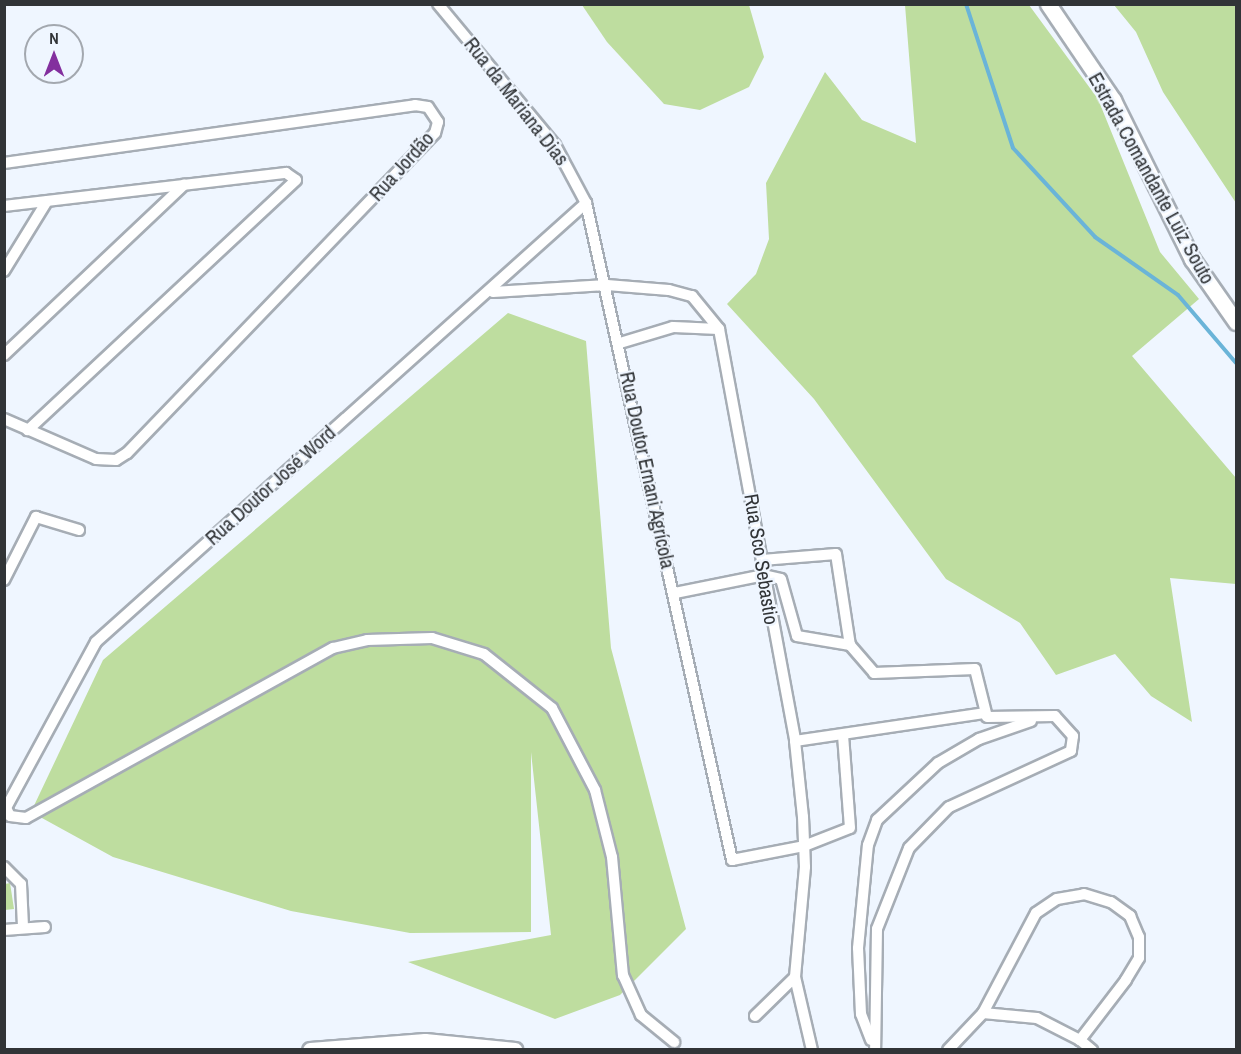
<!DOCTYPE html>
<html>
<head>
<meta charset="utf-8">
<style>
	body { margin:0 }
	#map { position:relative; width:1241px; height:1054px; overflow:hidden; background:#eff6ff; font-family:"Archivo Narrow",sans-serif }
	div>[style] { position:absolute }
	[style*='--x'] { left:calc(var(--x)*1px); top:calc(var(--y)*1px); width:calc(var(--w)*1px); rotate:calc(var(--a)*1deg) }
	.green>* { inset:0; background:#bedd9f }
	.stream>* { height:4px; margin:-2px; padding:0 2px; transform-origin:2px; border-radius:2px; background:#6ab4d8 }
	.roads { filter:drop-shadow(2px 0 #a6adb5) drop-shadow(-2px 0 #a6adb5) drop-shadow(0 2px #a6adb5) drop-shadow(0 -2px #a6adb5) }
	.street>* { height:10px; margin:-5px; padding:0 5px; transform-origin:5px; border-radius:5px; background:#fff }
	.secondary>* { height:15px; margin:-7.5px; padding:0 7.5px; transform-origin:7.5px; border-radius:7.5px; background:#fff }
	span { translate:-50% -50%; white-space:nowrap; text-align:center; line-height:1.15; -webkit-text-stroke:4.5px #eff6ff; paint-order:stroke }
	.street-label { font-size:20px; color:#313437 }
	.frame { position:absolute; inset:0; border:6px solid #313437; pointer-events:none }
	.north { position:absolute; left:24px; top:24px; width:60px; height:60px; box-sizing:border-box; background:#eff6ff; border:2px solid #a3a8af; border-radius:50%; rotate:0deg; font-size:16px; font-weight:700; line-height:24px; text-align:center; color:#313437 }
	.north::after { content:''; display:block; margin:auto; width:21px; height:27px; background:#832f9e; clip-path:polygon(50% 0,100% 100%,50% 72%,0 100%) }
</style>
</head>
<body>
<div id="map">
	<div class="green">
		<i style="clip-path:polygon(582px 5px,749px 5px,764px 57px,749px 87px,700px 110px,664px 104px,607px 42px)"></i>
		<i style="clip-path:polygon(905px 5px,1029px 5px,1098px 99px,1160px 252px,1199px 299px,1132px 356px,1236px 478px,1236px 584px,1170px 578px,1192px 722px,1151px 696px,1115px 654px,1056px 675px,1020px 623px,946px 579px,814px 399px,727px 304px,756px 274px,769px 239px,766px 183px,825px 72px,862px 120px,916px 143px)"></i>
		<i style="clip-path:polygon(1114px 5px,1236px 5px,1236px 203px,1163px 92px,1136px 32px)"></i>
		<i style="clip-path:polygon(508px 313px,586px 341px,611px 648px,686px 929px,620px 995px,555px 1019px,408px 962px,551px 935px,531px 752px,531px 932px,410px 933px,291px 911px,113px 857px,31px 812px,103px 660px)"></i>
		<i style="clip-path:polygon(10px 883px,14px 909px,5px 910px,5px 884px)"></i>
	</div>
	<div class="stream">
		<i style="--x:966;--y:4;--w:151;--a:71.9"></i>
		<i style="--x:1013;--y:148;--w:121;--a:47.3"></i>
		<i style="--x:1095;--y:237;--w:101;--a:34.9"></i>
		<i style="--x:1178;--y:295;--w:89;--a:49.5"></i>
	</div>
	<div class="roads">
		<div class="street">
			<i style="--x:438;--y:4;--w:183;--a:50.3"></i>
			<i style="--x:555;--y:145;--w:66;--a:61.9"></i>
			<i style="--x:586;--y:203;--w:673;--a:77.47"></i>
			<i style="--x:732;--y:860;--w:73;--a:-11"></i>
			<i style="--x:804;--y:846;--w:49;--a:-21.4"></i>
			<i style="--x:850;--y:828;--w:93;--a:-94.3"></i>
			<i style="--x:4;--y:163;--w:415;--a:-8"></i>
			<i style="--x:415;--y:105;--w:13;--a:9"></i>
			<i style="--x:428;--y:107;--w:18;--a:56"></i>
			<i style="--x:438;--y:122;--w:11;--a:105"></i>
			<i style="--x:435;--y:133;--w:444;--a:133.9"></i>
			<i style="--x:127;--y:453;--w:13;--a:148"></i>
			<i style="--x:116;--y:460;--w:20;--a:-177"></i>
			<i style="--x:96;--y:459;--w:100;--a:-156.5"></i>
			<i style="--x:586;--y:203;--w:658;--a:138.14"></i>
			<i style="--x:96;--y:642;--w:189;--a:118.5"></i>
			<i style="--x:6;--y:808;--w:9;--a:63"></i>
			<i style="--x:10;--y:816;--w:16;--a:7"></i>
			<i style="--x:26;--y:818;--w:351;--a:-29"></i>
			<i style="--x:333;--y:648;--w:35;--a:-13"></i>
			<i style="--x:367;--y:640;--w:65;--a:-1.8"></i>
			<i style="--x:432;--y:638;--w:54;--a:17.1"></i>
			<i style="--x:484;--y:654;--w:87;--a:38.5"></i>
			<i style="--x:552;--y:708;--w:93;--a:62.3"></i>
			<i style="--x:595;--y:790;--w:69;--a:75.8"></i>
			<i style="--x:612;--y:857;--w:119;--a:84.7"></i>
			<i style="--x:623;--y:975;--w:44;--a:65.8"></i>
			<i style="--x:641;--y:1015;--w:43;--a:39.3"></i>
			<i style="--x:4;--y:206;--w:284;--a:-6.7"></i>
			<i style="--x:286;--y:173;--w:12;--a:35"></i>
			<i style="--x:296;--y:180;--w:367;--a:137"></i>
			<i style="--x:4;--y:271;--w:82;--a:-58.4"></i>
			<i style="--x:493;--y:292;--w:114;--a:-3.5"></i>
			<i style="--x:607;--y:285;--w:62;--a:4.6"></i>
			<i style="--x:669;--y:290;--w:24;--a:15"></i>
			<i style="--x:692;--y:296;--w:43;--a:50.7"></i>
			<i style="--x:719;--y:329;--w:419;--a:79.5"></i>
			<i style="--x:795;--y:741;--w:76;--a:84"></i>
			<i style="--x:803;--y:817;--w:50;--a:87.7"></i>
			<i style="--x:805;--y:867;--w:110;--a:95.2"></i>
			<i style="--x:795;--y:977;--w:56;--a:135.7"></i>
			<i style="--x:620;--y:343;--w:55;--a:-16.8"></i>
			<i style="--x:673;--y:327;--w:46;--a:2.5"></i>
			<i style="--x:4;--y:355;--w:248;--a:-43.4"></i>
			<i style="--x:762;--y:560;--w:74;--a:-4.6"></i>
			<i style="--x:836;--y:554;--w:92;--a:81.3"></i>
			<i style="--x:850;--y:645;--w:37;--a:49"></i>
			<i style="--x:874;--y:673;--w:101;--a:-2.3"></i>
			<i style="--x:975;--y:669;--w:49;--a:76"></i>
			<i style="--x:987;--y:717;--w:68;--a:-0.8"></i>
			<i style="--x:1055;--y:716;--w:27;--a:48"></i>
			<i style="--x:1073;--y:736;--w:15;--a:98"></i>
			<i style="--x:1071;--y:751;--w:134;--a:155.3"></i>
			<i style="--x:949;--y:807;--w:57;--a:134.3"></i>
			<i style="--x:909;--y:848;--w:87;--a:111.6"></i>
			<i style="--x:877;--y:929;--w:121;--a:90.9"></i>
			<i style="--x:4;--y:580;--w:71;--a:-63.1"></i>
			<i style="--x:36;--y:517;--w:45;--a:16.8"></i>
			<i style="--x:675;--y:593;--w:91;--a:-11.4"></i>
			<i style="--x:764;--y:575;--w:17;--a:13"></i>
			<i style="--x:781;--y:579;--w:59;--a:74.3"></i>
			<i style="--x:797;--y:636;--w:54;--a:9.6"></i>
			<i style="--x:795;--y:741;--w:191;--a:-8.4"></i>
			<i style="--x:4;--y:867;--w:24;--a:45"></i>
			<i style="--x:21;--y:884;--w:43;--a:87.3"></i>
			<i style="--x:4;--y:930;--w:41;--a:-4.2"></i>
			<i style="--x:795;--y:977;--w:75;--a:76.9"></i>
			<i style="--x:983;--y:1013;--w:54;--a:5.3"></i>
			<i style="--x:1037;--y:1018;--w:48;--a:27.1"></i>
			<i style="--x:871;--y:1040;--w:28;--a:-111"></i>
			<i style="--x:861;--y:1014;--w:66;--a:-92.6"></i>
			<i style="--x:858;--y:948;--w:103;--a:-84.5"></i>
			<i style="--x:868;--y:845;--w:27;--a:-70"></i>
			<i style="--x:877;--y:820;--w:83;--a:-43.1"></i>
			<i style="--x:938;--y:763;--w:48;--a:-30.3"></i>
			<i style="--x:979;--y:739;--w:55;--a:-19.1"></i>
			<i style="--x:948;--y:1050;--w:51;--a:-46.6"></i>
			<i style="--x:983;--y:1013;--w:113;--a:-62.1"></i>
			<i style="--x:1036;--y:913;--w:25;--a:-34"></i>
			<i style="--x:1057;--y:899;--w:27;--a:-10"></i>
			<i style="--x:1084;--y:894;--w:28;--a:17"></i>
			<i style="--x:1111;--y:902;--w:24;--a:36"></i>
			<i style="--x:1130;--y:916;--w:23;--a:67"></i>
			<i style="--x:1139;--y:937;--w:21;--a:90"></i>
			<i style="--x:1139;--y:958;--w:26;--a:121"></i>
			<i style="--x:1126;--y:980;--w:76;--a:127.5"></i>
			<i style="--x:1080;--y:1040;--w:16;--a:40"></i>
		</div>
		<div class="secondary">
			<i style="--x:1048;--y:4;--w:116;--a:55.9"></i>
			<i style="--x:1113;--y:100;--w:178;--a:63.6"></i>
			<i style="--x:1192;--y:259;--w:77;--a:55.1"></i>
			<i style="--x:310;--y:1050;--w:115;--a:-4.5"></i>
			<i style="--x:425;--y:1041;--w:90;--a:5.7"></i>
		</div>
	</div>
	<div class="street-label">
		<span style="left:517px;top:101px;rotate:52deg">Rua da Mariana Dias</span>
		<span style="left:401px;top:166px;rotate:-48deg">Rua Jordão</span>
		<span style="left:1152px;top:178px;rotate:61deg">Estrada Comandante Luiz Souto</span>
		<span style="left:648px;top:470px;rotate:78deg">Rua Doutor Ernani Agrícola</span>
		<span style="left:270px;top:485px;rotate:-42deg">Rua Doutor José Word</span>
		<span style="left:762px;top:559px;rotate:81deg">Rua Sco Sebastio</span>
	</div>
	<div class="frame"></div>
	<div class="north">N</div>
</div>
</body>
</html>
